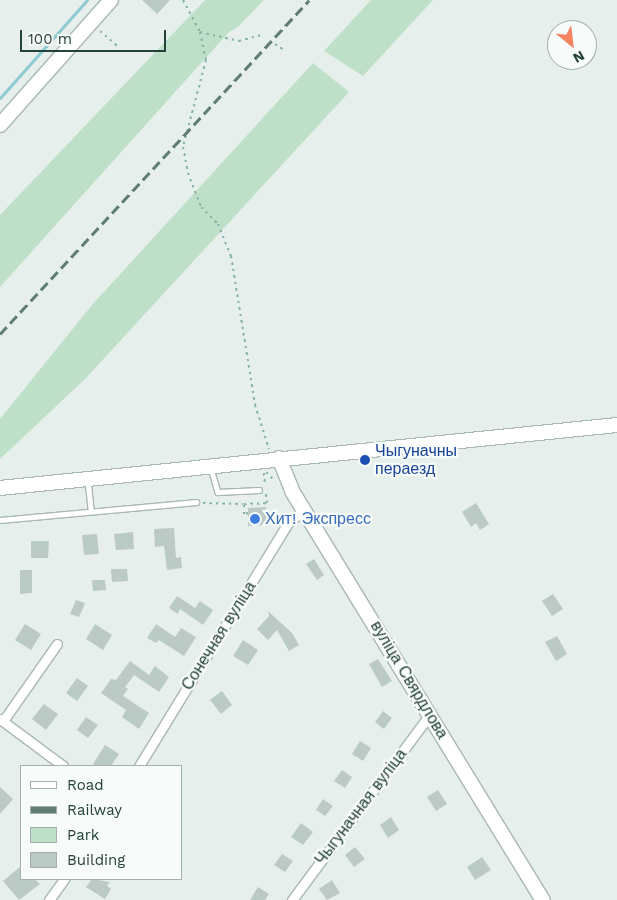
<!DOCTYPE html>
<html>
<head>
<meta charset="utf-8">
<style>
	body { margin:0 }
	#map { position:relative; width:617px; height:900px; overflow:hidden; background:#e6efeb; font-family:"Work Sans",sans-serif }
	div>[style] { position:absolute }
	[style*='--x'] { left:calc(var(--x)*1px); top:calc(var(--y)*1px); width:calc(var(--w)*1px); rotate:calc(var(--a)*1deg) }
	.green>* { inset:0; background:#bfe0c8 }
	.stream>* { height:3px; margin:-1.5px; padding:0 1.5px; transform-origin:1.5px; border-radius:1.5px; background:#8ec9d4 }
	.building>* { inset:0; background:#bbcac4 }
	.path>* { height:2px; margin-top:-1px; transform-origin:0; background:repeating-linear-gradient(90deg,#86b3a5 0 2.5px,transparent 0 6.5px) }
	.roads { filter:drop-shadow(1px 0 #a8b8b2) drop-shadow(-1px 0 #a8b8b2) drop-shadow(0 1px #a8b8b2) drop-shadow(0 -1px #a8b8b2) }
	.lane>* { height:4.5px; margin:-2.25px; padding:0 2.25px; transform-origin:2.25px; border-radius:2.25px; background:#fff }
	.street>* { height:9px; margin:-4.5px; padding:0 4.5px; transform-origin:4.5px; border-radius:4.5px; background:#fff }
	.secondary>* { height:14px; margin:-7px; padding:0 7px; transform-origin:7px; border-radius:7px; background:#fff }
	.rail>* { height:3px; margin-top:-1.5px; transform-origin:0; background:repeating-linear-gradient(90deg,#5f7d75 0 10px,transparent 0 15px) }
	.dots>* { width:14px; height:14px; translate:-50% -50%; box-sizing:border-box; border:2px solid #f7fbf9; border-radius:50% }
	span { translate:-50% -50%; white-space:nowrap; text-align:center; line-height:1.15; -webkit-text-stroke:4.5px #f7fbf9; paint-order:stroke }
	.transit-label { font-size:16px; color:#164399 }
	.left { translate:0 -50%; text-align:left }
	.shop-label { font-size:16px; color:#366cbe }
	.street-label { font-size:16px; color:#24423a }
	.legend { position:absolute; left:20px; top:765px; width:162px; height:115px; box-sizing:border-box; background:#f7fbf9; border:1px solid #a3b1ad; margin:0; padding:6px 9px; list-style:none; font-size:15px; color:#24423a }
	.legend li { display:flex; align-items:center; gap:10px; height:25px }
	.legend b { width:25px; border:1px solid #a3b1ad }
	.north { position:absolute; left:547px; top:20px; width:50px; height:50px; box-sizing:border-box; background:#f7fbf9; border:1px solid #a3b1ad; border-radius:50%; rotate:151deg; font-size:14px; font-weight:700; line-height:20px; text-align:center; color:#24423a }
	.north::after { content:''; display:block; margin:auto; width:18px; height:22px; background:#f4845f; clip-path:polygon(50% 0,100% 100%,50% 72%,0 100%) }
	.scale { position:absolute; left:20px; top:30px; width:146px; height:22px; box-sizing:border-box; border:2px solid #24423a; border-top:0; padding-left:6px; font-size:15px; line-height:18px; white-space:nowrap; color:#24423a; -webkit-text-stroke:4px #f7fbf9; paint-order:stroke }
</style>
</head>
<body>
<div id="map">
	<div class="green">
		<i style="clip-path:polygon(205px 0,264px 0,239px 26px,229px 32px,0 287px,0 215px)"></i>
		<i style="clip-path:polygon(371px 0,433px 0,363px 76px,324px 51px)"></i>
		<i style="clip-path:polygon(313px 63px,349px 92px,86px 378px,0 459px,0 419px,92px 305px)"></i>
	</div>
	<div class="stream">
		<i style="--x:0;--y:98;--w:131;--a:-48.4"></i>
	</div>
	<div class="building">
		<i style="clip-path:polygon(142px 0,170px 0,157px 14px)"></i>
		<i style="clip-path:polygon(476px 503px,489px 524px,480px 530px,476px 523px,471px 527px,462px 512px)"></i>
		<i style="clip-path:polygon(266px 507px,267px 525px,248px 526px,248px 508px)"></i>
		<i style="clip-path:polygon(174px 528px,176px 558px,181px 557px,182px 568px,167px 570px,164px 546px,155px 547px,154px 529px)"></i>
		<i style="clip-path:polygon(133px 532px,134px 549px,116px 550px,114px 534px)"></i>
		<i style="clip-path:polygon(97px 534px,99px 554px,84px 555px,82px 535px)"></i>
		<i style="clip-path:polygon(31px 541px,49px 541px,48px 558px,31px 558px)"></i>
		<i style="clip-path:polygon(314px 559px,324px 575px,317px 580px,306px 564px)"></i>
		<i style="clip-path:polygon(111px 569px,127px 569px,128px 581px,112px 582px)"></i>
		<i style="clip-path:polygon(20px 570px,32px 570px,32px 593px,20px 594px)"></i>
		<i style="clip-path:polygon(92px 580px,105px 580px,106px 590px,93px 591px)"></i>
		<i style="clip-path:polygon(553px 594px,563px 609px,552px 616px,542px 601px)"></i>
		<i style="clip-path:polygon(177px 596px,195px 608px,200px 601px,213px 610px,203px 625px,180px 609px,178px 614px,169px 608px)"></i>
		<i style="clip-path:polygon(76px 600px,85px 603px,79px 617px,70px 614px)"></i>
		<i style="clip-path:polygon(268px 611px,292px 633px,299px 645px,289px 651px,277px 630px,268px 640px,257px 629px,269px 616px)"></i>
		<i style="clip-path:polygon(25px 624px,41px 634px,31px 650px,15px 640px)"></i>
		<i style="clip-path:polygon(95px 624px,112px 635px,103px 650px,86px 639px)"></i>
		<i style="clip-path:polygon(156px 624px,175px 637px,181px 628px,196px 637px,184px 656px,159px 640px,156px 643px,147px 638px)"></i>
		<i style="clip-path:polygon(557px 636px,567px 654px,556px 661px,545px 642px)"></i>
		<i style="clip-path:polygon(243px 640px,258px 650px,248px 665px,233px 656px)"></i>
		<i style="clip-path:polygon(378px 659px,392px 681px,382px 687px,369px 664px)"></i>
		<i style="clip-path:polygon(130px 661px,149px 675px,155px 666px,169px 677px,159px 692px,134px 675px,125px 687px,128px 689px,123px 696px,149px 713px,139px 729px,122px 717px,126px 710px,101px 693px,111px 679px,116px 680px)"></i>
		<i style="clip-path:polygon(77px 678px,88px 686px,77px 701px,66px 693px)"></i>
		<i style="clip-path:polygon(222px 691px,232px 705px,221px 714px,210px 700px)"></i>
		<i style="clip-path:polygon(44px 704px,58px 714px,46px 730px,32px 719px)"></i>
		<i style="clip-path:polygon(383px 711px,392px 718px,384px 729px,375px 722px)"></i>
		<i style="clip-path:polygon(86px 717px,98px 725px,88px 738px,77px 730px)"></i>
		<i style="clip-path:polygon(360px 741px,371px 748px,363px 761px,352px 754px)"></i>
		<i style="clip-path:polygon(105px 745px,119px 754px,111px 766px,97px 766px,93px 764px)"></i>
		<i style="clip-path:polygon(342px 770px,352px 777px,345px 788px,334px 781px)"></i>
		<i style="clip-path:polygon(0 787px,13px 799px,0 814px)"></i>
		<i style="clip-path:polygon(438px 790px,447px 804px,436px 811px,427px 797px)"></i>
		<i style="clip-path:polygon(323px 799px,333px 806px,325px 816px,316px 810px)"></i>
		<i style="clip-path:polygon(391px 817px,399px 830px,388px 838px,380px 825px)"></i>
		<i style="clip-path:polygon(301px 823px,313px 832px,303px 845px,291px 837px)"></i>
		<i style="clip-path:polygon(355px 847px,365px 859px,354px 867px,345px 855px)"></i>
		<i style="clip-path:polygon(282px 854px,293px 861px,285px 872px,274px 865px)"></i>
		<i style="clip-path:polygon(482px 857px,491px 870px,475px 880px,467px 867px)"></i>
		<i style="clip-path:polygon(21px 866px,21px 879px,35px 879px,40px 884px,19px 900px,3px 881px)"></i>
		<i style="clip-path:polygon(92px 879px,110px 882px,107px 886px,111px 889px,105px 899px,86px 887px)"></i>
		<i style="clip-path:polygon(332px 880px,340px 893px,327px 900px,319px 889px)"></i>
		<i style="clip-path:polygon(258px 887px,269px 894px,265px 900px,250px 900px)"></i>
	</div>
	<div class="path">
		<i style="--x:183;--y:0;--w:36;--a:62"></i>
		<i style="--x:200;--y:32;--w:29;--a:78"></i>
		<i style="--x:206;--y:60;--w:90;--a:104.8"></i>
		<i style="--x:183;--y:147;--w:26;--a:79"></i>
		<i style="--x:188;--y:173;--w:36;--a:69"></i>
		<i style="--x:201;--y:207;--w:24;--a:45"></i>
		<i style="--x:218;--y:224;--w:35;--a:68"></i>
		<i style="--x:231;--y:256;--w:151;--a:80.8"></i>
		<i style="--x:255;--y:405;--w:46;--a:72.3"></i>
		<i style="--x:100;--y:31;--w:23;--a:41"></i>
		<i style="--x:200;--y:32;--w:40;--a:13"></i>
		<i style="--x:239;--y:41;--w:23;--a:-15"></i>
		<i style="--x:275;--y:44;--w:11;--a:34"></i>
		<i style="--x:266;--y:472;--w:13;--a:45"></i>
		<i style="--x:264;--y:473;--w:13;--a:86"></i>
		<i style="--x:203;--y:503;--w:40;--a:1.4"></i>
		<i style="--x:248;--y:513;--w:4;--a:166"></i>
		<i style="--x:244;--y:514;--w:10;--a:-90"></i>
		<i style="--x:244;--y:504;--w:23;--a:-2"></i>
		<i style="--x:267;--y:503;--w:10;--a:-96"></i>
	</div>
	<div class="roads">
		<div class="lane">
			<i style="--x:211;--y:468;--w:25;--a:74"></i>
			<i style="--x:218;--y:492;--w:41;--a:-2.8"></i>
			<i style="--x:88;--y:480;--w:31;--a:84"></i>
			<i style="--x:0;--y:520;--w:197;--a:-5.2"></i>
		</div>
		<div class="street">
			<i style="--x:0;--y:719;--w:79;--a:36.7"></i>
			<i style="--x:3;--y:721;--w:94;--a:-55"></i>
			<i style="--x:139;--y:766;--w:289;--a:-58.5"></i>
			<i style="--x:290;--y:520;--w:17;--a:-31"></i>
			<i style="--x:49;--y:900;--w:26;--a:-54"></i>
			<i style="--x:292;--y:900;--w:232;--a:-53.4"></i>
		</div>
		<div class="secondary">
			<i style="--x:0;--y:125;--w:167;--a:-48.4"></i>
			<i style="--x:279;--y:458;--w:35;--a:68"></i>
			<i style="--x:292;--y:491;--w:480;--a:58.5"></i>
			<i style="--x:0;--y:488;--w:620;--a:-5.83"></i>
		</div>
	</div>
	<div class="rail">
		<i style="--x:0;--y:334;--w:455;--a:-47.2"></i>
	</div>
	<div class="dots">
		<i style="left:365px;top:460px;background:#1a4fb4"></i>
		<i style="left:255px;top:519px;background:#3f7fe0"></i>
	</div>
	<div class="transit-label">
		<span class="left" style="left:375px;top:460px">Чыгуначны<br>пераезд</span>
	</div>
	<div class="shop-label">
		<span class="left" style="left:265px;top:519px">Хит! Экспресс</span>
	</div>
	<div class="street-label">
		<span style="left:219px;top:636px;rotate:-58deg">Сонечная вуліца</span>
		<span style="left:409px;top:680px;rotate:59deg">вуліца Свярдлова</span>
		<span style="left:361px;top:807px;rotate:-53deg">Чыгуначная вуліца</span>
	</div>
	<ul class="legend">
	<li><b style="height:6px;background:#fff"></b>Road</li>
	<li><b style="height:6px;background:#5f7d75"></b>Railway</li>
	<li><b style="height:14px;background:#bfe0c8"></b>Park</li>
	<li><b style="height:14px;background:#bbcac4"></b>Building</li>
	</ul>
	<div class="north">N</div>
	<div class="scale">100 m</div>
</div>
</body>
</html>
